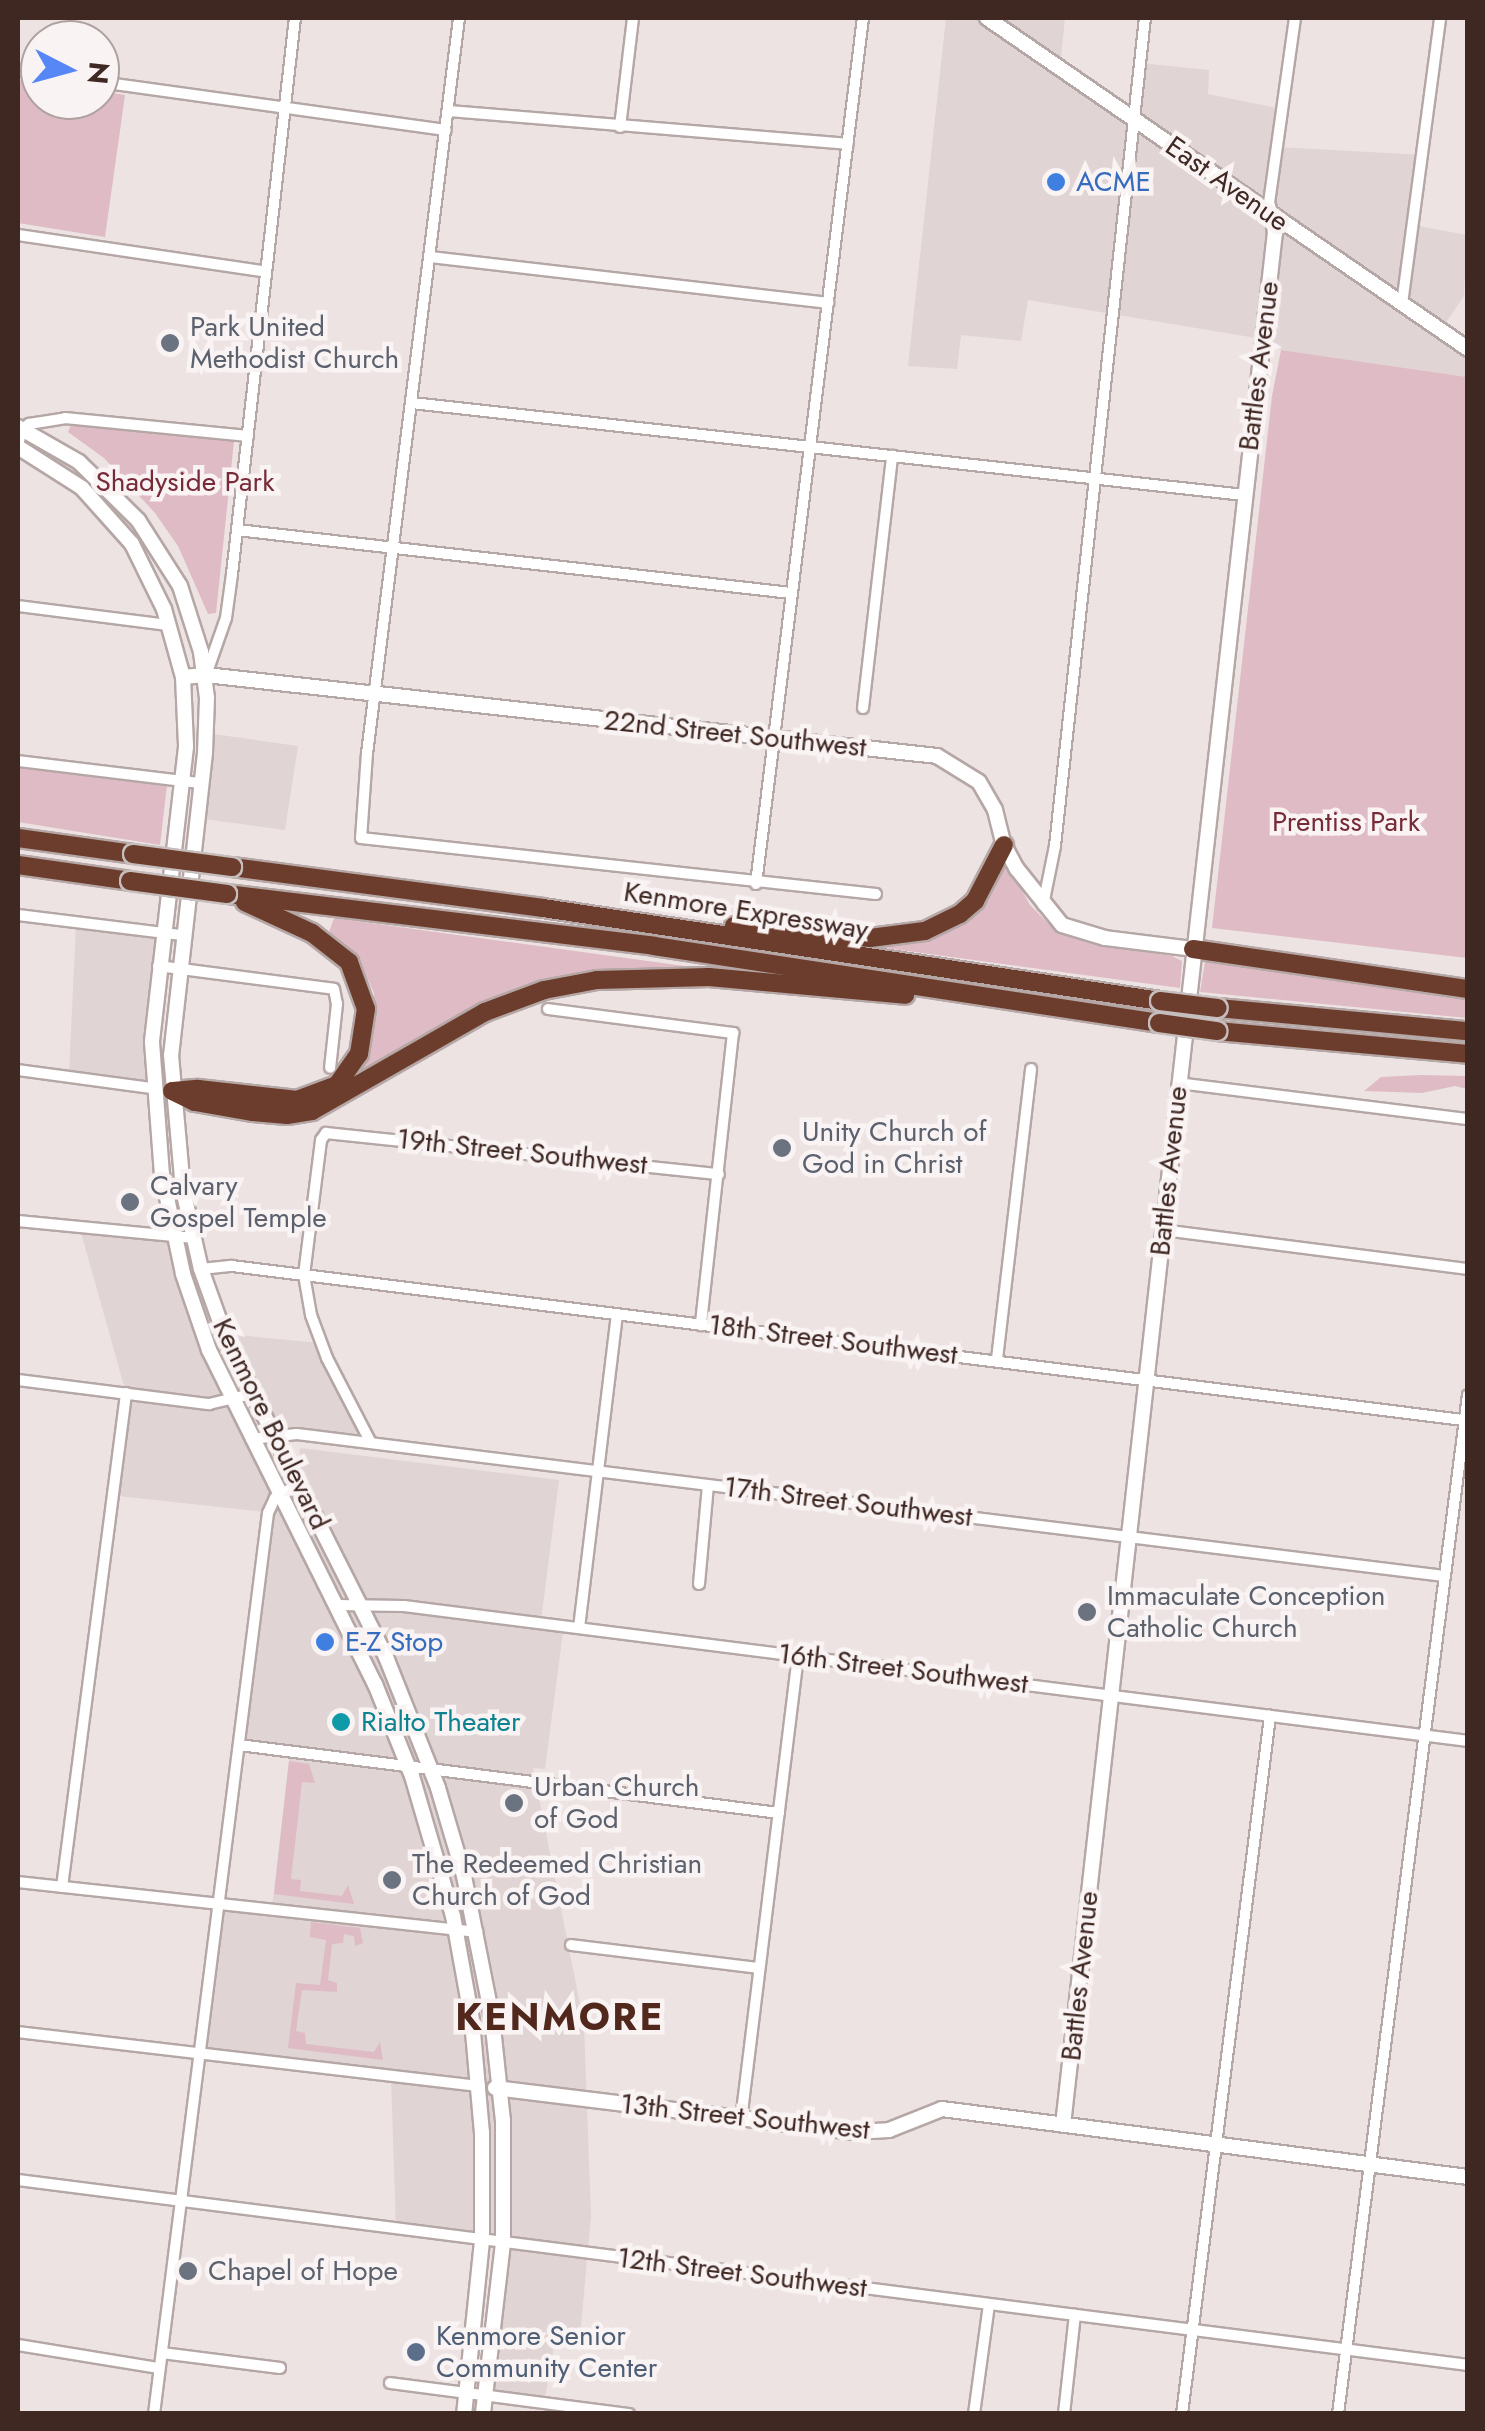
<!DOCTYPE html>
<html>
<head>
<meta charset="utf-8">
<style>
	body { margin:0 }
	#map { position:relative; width:1485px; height:2431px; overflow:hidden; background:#ede3e2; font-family:Jost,sans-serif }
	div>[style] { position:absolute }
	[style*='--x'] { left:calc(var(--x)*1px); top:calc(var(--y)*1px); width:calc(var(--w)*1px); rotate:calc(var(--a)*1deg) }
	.built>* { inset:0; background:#e1d4d4 }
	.green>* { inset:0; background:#dfbbc5 }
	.roads { filter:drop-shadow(2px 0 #b5a7a5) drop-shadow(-2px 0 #b5a7a5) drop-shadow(0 2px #b5a7a5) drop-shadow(0 -2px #b5a7a5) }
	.street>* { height:10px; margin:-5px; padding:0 5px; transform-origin:5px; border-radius:5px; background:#fff }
	.secondary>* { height:14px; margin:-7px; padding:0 7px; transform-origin:7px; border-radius:7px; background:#fff }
	.highway>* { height:18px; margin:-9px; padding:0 9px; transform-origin:9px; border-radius:9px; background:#6c3c2c }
	.bridges { filter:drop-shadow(2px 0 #c5bebd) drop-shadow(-2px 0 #c5bebd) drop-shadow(0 2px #c5bebd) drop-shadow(0 -2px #c5bebd) }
	.highway-bridge>* { height:18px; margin:-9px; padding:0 9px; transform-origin:9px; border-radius:9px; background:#6c3c2c }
	.dots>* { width:28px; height:28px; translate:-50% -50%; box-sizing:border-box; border:5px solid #f9f3f4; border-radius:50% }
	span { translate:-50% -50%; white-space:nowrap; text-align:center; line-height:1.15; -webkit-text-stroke:9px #f9f3f4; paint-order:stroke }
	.shop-label { font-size:28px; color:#366cbe }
	.left { translate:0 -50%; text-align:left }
	.street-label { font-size:28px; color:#3f2722 }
	.worship-label { font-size:28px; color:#5b616d }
	.park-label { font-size:28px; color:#772a37 }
	.culture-label { font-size:28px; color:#0d838f }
	.service-label { font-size:28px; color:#4e5e75 }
	.district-label { font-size:38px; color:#52281d; font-weight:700; letter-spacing:2.5px }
	.frame { position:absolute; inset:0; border:20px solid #3f2722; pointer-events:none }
	.north { position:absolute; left:20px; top:20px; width:100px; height:100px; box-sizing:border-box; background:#f9f3f4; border:2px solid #afa1a0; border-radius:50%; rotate:96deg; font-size:28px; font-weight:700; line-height:40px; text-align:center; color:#3f2722 }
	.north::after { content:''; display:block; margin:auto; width:35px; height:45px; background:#5787f7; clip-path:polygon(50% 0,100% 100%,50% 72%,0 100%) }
</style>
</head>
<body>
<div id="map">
	<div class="built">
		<i style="clip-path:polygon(946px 18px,1065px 18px,1060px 68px,1132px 118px,1140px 63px,1209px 70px,1208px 94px,1282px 109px,1278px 147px,1423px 155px,1413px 225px,1467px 235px,1464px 296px,1441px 330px,1467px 349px,1467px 377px,1281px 350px,1262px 339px,1028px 300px,1021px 341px,961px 335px,957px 369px,908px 366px)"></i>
		<i style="clip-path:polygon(206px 733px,298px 746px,285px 830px,197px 818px)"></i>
		<i style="clip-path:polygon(76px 925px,159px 935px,148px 1085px,69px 1074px)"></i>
		<i style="clip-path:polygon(80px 1229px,174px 1237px,231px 1399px,209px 1404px,126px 1393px)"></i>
		<i style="clip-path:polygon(227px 1334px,319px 1343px,366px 1439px,275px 1433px)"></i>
		<i style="clip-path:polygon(129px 1397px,229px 1402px,275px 1495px,266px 1512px,118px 1496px)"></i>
		<i style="clip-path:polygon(300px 1448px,559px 1480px,540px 1629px,563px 1632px,545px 1769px,533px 1768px,584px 2024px,591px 2216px,580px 2337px,556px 2335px,544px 2403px,485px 2395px,502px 2244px,396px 2230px,391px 2077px,199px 2052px,218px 1902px,272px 1908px,290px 1751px,239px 1745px,268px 1513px,298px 1484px)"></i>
	</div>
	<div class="green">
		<i style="clip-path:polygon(18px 80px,40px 83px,40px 100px,100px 100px,100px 91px,125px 95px,105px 237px,18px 223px)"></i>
		<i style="clip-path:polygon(1281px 350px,1467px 377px,1467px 958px,1212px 928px,1272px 396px)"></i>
		<i style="clip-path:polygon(72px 423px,234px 441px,216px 613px,208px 614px,178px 546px,155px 513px,104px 458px,68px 432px)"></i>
		<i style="clip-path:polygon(18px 766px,167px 785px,160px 845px,18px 822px)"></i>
		<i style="clip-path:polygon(1007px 863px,1030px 905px,1056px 931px,1086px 942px,1172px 956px,1182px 961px,1180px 988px,885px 948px,887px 942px,922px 941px,968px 923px,989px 900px)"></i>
		<i style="clip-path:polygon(334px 918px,684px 966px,684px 971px,631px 970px,563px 977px,492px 1001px,412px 1043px,344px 1088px,361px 1065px,374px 1025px,374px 993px,359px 960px,328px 935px)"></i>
		<i style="clip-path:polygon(1219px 960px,1467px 995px,1467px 1018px,1200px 992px,1205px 962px)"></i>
		<i style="clip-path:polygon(1421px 1075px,1467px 1076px,1467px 1089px,1455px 1086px,1422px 1093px,1364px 1091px,1381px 1077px)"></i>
		<i style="clip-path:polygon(289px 1761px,309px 1764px,315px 1783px,302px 1782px,291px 1879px,301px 1880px,300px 1891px,342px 1896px,348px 1885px,354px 1904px,274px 1894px)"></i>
		<i style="clip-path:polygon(311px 1922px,360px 1928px,363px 1943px,355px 1946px,354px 1936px,344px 1934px,343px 1943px,332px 1944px,328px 1980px,337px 1983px,337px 1992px,302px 1990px,296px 2031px,305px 2033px,306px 2044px,374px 2052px,380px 2042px,383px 2060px,288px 2048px,296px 1983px,320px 1985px,326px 1940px,310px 1937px)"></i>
	</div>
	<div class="roads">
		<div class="street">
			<i style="--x:459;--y:18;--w:741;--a:97.13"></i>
			<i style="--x:367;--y:753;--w:85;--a:94"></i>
			<i style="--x:361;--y:838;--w:518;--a:6.21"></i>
			<i style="--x:18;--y:70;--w:22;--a:8"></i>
			<i style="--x:100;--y:82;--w:349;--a:7.9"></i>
			<i style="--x:448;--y:111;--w:401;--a:4.7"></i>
			<i style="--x:620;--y:127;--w:110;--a:-83.2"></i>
			<i style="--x:1273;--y:215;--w:13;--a:-108"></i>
			<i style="--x:1269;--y:203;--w:187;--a:-82"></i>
			<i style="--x:18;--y:235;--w:248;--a:8.4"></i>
			<i style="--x:431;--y:257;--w:400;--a:6.6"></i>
			<i style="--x:1402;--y:304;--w:289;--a:-82.4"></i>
			<i style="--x:412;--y:403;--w:837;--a:6.31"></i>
			<i style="--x:18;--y:445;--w:16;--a:-76"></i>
			<i style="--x:22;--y:429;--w:9;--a:-36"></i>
			<i style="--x:29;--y:424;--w:36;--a:-9"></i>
			<i style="--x:65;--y:418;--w:184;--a:5.6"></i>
			<i style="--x:237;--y:530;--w:558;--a:6.49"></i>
			<i style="--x:18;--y:606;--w:152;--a:7.2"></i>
			<i style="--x:206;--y:675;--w:60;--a:-70.7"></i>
			<i style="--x:226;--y:618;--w:44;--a:-82.2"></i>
			<i style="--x:232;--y:574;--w:560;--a:-83.54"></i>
			<i style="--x:863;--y:708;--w:254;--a:-83.4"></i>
			<i style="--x:18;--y:761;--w:184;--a:6.9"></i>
			<i style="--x:756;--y:884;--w:873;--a:-82.96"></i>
			<i style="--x:1043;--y:905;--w:60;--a:-78.5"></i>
			<i style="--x:1055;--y:846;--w:833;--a:-83.8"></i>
			<i style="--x:18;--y:915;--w:165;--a:7"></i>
			<i style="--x:158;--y:966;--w:177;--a:7.4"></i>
			<i style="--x:334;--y:989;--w:15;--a:79"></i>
			<i style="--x:337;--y:1004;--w:64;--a:96.2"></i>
			<i style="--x:548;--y:1009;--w:187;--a:7.4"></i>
			<i style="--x:733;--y:1033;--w:294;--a:96.3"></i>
			<i style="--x:18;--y:1070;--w:135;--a:7.7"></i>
			<i style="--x:1178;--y:1083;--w:292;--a:7.1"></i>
			<i style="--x:18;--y:1221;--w:177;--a:5.5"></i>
			<i style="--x:1163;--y:1230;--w:307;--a:7.3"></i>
			<i style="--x:201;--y:1269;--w:31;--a:-6"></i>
			<i style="--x:232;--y:1266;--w:1242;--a:7.13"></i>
			<i style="--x:997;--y:1359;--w:292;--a:-83.3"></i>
			<i style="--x:18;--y:1380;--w:193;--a:7.2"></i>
			<i style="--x:209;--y:1404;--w:43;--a:-13.4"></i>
			<i style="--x:251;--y:1439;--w:46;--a:-6.2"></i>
			<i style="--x:297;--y:1434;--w:1156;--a:7.06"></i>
			<i style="--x:371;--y:1443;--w:96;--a:-117.4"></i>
			<i style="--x:327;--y:1358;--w:46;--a:-110.4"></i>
			<i style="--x:311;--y:1315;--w:41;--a:-99.9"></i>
			<i style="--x:304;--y:1275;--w:136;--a:-82.8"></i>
			<i style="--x:321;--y:1140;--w:9;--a:-54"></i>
			<i style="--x:326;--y:1133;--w:395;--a:6"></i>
			<i style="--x:699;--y:1584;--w:99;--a:-84.8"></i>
			<i style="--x:337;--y:1605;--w:67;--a:0.9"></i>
			<i style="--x:404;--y:1606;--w:1073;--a:7.23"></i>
			<i style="--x:579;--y:1628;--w:315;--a:-83.1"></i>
			<i style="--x:239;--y:1745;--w:544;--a:7.18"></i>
			<i style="--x:18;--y:1882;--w:462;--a:6.2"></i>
			<i style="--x:62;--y:1887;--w:498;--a:-82.6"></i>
			<i style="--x:571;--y:1945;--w:189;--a:7"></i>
			<i style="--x:18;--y:2032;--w:465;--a:6.7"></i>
			<i style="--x:741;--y:2120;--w:467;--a:-83"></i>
			<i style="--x:18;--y:2180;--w:1462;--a:7.27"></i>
			<i style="--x:18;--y:2345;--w:143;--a:9.3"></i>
			<i style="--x:162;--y:2353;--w:119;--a:7.2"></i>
			<i style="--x:390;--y:2383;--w:241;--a:7.4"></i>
			<i style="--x:154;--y:2414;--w:908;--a:-82.79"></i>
			<i style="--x:268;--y:1513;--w:17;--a:-65"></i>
			<i style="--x:275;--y:1498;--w:27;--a:-31"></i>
			<i style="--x:974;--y:2414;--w:110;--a:-82.2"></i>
			<i style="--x:1064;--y:2414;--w:100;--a:-83.7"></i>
			<i style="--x:1182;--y:2414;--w:704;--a:-82.81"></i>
			<i style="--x:1338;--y:2414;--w:1027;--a:-82.73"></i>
		</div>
		<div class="secondary">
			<i style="--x:987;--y:18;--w:584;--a:34.53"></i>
			<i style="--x:18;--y:427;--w:70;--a:29.8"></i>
			<i style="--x:79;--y:462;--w:83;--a:44.5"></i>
			<i style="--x:138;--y:520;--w:78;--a:57.5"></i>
			<i style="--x:180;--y:586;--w:69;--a:72.3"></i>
			<i style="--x:201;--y:652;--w:46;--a:82.6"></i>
			<i style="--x:207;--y:698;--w:55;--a:92.1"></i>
			<i style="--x:205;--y:753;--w:304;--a:96.4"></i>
			<i style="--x:171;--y:1055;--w:136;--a:84.9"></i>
			<i style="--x:183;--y:1190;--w:81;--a:77.2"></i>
			<i style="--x:201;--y:1269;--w:80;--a:70.2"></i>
			<i style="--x:228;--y:1344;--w:351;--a:63.2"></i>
			<i style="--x:386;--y:1657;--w:141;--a:68.3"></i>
			<i style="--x:438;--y:1788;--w:92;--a:73.5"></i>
			<i style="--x:464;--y:1876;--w:145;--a:78.8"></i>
			<i style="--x:492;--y:2018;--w:104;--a:83.9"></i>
			<i style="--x:503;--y:2121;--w:122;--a:90"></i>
			<i style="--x:503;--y:2243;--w:172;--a:96.7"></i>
			<i style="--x:18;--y:447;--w:76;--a:32.6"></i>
			<i style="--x:82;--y:488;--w:75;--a:48.2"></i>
			<i style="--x:132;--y:544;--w:72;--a:63.8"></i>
			<i style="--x:164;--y:609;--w:71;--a:74.4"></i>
			<i style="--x:183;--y:677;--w:70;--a:87.5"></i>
			<i style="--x:186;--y:747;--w:297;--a:96.6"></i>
			<i style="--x:152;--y:1042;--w:132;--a:85.7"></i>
			<i style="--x:162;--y:1174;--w:102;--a:78.1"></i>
			<i style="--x:183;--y:1274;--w:80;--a:71.1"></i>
			<i style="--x:209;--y:1350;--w:373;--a:63.6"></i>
			<i style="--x:375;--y:1684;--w:99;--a:68.1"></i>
			<i style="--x:412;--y:1776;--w:146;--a:73.7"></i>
			<i style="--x:453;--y:1916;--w:107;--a:79.7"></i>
			<i style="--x:472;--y:2021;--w:111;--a:84.9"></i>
			<i style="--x:482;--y:2132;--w:109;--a:90"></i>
			<i style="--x:482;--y:2241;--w:174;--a:95.9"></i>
			<i style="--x:183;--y:677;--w:23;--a:-5"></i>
			<i style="--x:206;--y:675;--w:735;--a:6.32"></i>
			<i style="--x:937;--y:756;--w:49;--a:31.8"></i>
			<i style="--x:979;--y:782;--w:32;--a:60"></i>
			<i style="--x:995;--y:810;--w:36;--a:76"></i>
			<i style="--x:1004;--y:845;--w:27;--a:62"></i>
			<i style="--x:1017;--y:869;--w:72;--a:51.2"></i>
			<i style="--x:1062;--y:925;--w:45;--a:16.8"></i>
			<i style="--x:1105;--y:938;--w:89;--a:7.1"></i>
			<i style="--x:495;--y:2088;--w:361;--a:7"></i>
			<i style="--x:853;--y:2132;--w:36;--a:-3"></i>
			<i style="--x:889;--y:2130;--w:57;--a:-21.6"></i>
			<i style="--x:942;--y:2109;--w:530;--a:7.37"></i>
			<i style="--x:1063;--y:2125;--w:1904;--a:-83.61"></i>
			<i style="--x:1275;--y:233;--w:17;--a:-97"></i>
		</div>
		<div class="highway">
			<i style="--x:18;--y:838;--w:116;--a:7.9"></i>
			<i style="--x:18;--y:865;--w:113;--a:8.1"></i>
			<i style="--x:232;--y:867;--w:314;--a:7.5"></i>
			<i style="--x:543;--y:908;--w:624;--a:8.57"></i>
			<i style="--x:227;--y:894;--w:430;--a:6.9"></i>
			<i style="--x:654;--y:946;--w:511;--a:8.67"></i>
			<i style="--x:734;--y:926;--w:137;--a:5"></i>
			<i style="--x:870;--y:938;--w:55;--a:-7.3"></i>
			<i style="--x:925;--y:931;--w:39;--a:-26"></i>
			<i style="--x:960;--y:914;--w:20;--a:-41"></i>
			<i style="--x:975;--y:901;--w:63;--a:-62.6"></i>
			<i style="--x:1193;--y:949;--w:278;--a:8.3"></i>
			<i style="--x:1218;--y:1008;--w:251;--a:5.3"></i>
			<i style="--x:1217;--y:1031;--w:252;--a:5.2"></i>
			<i style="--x:172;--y:1091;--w:25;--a:26"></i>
			<i style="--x:195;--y:1102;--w:59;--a:9.8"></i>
			<i style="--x:253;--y:1112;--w:34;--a:5"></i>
			<i style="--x:287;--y:1115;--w:25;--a:-9"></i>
			<i style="--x:312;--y:1111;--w:199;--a:-29.8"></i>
			<i style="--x:485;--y:1012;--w:63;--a:-20.4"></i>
			<i style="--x:544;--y:990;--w:54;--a:-10.7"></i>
			<i style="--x:597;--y:980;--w:112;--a:-1.5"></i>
			<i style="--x:709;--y:977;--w:197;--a:5.2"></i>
			<i style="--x:173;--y:1091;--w:25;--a:-5"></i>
			<i style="--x:198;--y:1089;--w:100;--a:6.3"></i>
			<i style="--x:297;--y:1100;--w:43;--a:-20.6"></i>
			<i style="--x:337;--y:1085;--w:38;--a:-55"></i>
			<i style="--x:359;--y:1054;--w:46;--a:-81.2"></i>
			<i style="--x:366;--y:1009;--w:50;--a:-109.9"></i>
			<i style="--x:349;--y:962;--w:47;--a:-141.9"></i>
			<i style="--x:312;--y:933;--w:74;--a:-155.2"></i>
		</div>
	</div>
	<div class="bridges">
		<div class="highway-bridge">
			<i style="--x:133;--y:854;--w:100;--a:7.5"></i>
			<i style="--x:130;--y:881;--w:98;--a:7.6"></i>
			<i style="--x:1160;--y:1001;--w:58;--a:6.9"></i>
			<i style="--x:1159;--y:1023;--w:59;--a:7.9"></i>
		</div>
	</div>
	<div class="dots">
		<i style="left:1056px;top:182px;background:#3f7fe0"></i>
		<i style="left:170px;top:343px;background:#6b7280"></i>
		<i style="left:782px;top:1148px;background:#6b7280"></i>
		<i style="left:130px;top:1202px;background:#6b7280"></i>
		<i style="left:1087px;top:1612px;background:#6b7280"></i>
		<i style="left:325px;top:1642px;background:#3f7fe0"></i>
		<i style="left:341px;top:1722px;background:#0f9aa8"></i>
		<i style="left:514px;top:1803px;background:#6b7280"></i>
		<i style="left:392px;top:1880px;background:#6b7280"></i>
		<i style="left:188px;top:2271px;background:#6b7280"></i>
		<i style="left:416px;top:2352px;background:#5c6f8a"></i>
	</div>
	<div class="shop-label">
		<span class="left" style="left:1076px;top:182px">ACME</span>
		<span class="left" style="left:345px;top:1642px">E-Z Stop</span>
	</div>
	<div class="street-label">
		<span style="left:1227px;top:184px;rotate:35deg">East Avenue</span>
		<span style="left:1259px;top:366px;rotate:-83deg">Battles Avenue</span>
		<span style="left:735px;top:734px;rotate:6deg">22nd Street Southwest</span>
		<span style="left:746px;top:911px;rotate:9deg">Kenmore Expressway</span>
		<span style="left:522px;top:1152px;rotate:6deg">19th Street Southwest</span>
		<span style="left:1169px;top:1171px;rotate:-84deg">Battles Avenue</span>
		<span style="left:833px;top:1340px;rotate:7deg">18th Street Southwest</span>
		<span style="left:271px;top:1424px;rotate:64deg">Kenmore Boulevard</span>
		<span style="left:848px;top:1502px;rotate:7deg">17th Street Southwest</span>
		<span style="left:903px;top:1669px;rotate:7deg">16th Street Southwest</span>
		<span style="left:1080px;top:1976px;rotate:-84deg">Battles Avenue</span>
		<span style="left:745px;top:2117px;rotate:6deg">13th Street Southwest</span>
		<span style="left:742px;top:2273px;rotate:7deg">12th Street Southwest</span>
	</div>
	<div class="worship-label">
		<span class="left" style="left:190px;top:343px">Park United<br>Methodist Church</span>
		<span class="left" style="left:802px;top:1148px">Unity Church of<br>God in Christ</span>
		<span class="left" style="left:150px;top:1202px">Calvary<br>Gospel Temple</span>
		<span class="left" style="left:1107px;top:1612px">Immaculate Conception<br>Catholic Church</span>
		<span class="left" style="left:534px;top:1803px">Urban Church<br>of God</span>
		<span class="left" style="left:412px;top:1880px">The Redeemed Christian<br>Church of God</span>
		<span class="left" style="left:208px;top:2271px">Chapel of Hope</span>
	</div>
	<div class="park-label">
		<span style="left:185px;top:482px">Shadyside Park</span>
		<span style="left:1346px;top:822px">Prentiss Park</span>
	</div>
	<div class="culture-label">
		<span class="left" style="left:361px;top:1722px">Rialto Theater</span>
	</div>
	<div class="service-label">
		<span class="left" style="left:436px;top:2352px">Kenmore Senior<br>Community Center</span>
	</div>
	<div class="district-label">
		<span style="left:560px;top:2017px">KENMORE</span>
	</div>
	<div class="frame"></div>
	<div class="north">N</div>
</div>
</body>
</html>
